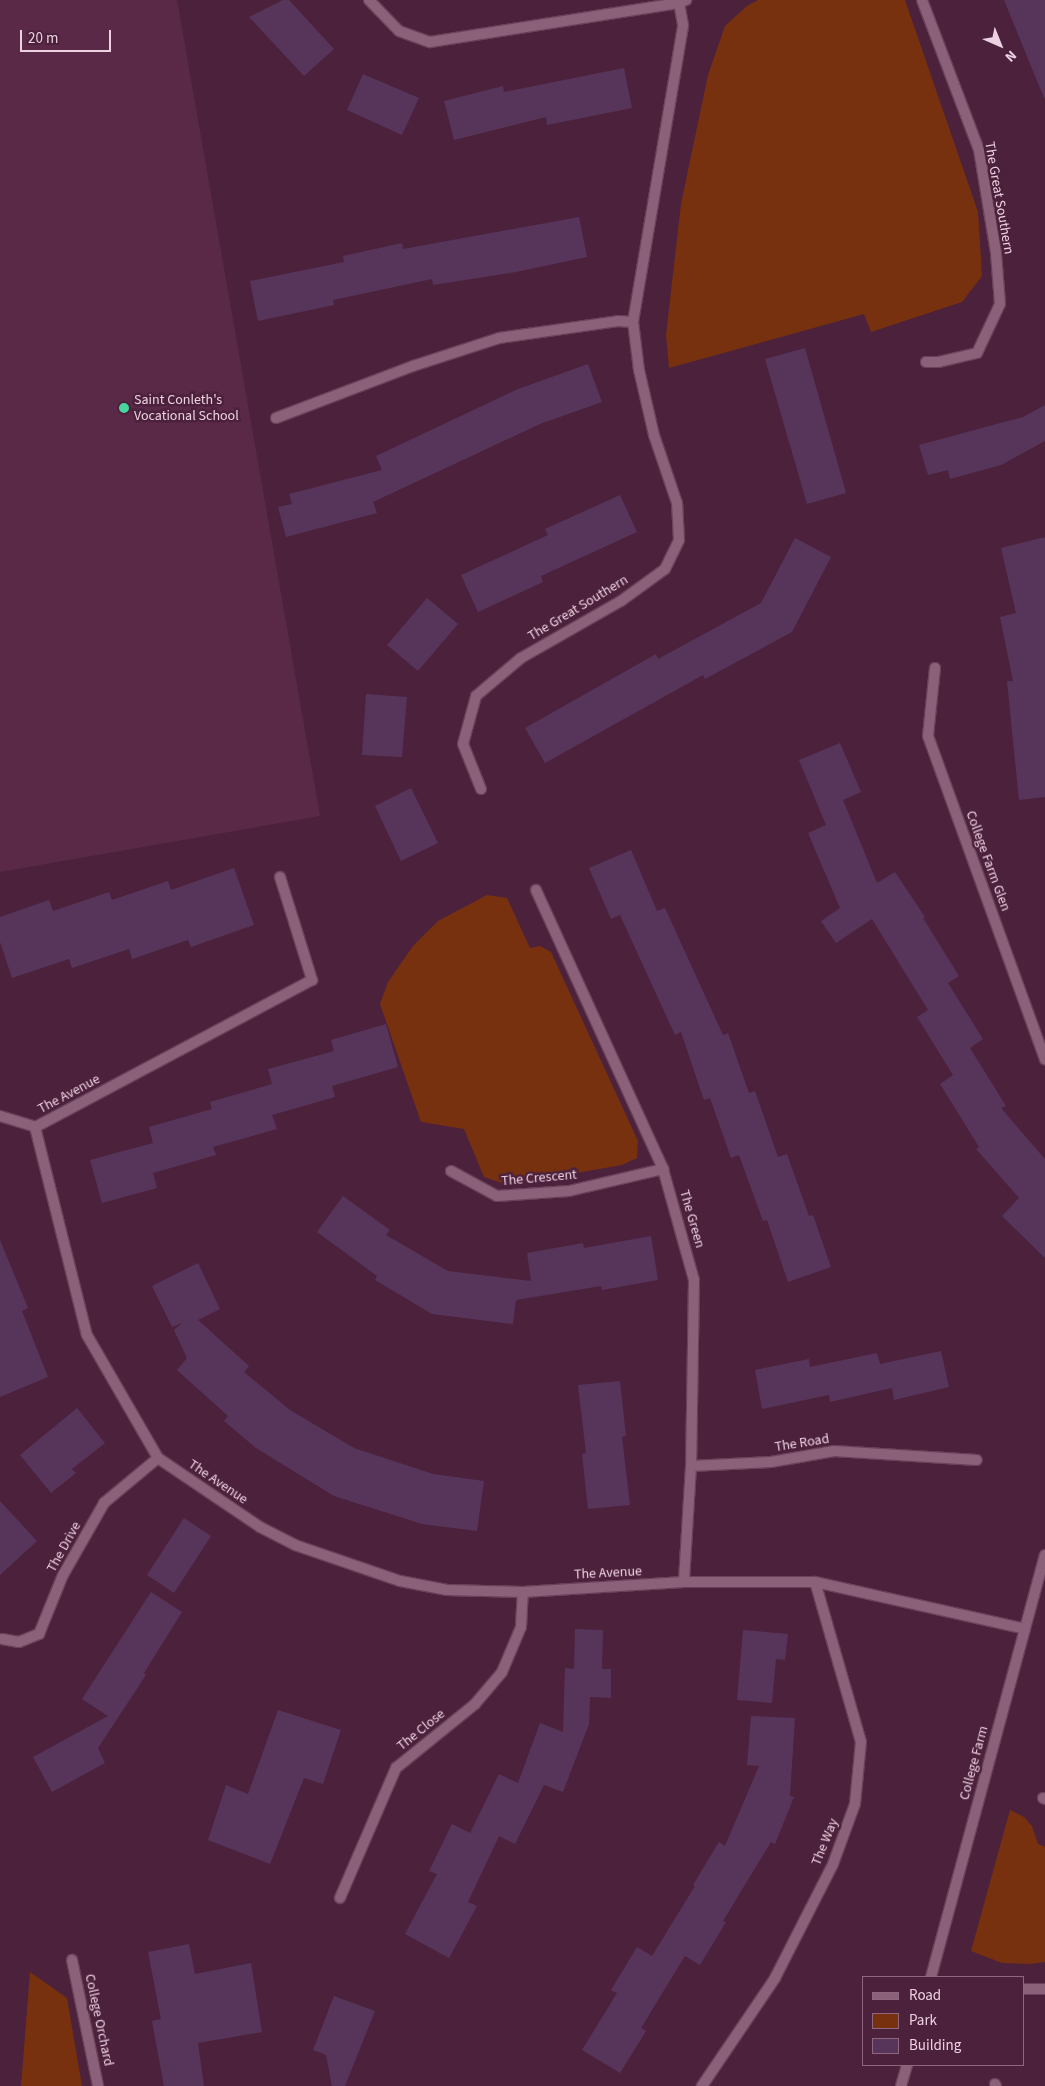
<!DOCTYPE html>
<html>
<head>
<meta charset="utf-8">
<style>
	body { margin:0 }
	#map { position:relative; width:1045px; height:2086px; overflow:hidden; background:#4c213c; font-family:"Source Sans 3",sans-serif }
	div>[style] { position:absolute }
	[style*='--x'] { left:calc(var(--x)*1px); top:calc(var(--y)*1px); width:calc(var(--w)*1px); rotate:calc(var(--a)*1deg) }
	.built>* { inset:0; background:#5a2948 }
	.green>* { inset:0; background:#78310e }
	.building>* { inset:0; background:#57355b }
	.roads { filter:drop-shadow(1px 0 #69415a) drop-shadow(-1px 0 #69415a) drop-shadow(0 1px #69415a) drop-shadow(0 -1px #69415a) }
	.street>* { height:10px; margin:-5px; padding:0 5px; transform-origin:5px; border-radius:5px; background:#8a6179 }
	.dots>* { width:14px; height:14px; translate:-50% -50%; box-sizing:border-box; border:2px solid #4c213c; border-radius:50% }
	span { translate:-50% -50%; white-space:nowrap; text-align:center; line-height:1.15; -webkit-text-stroke:5px #4c213c; paint-order:stroke }
	.street-label { font-size:14px; color:#edd1e0 }
	.poi-label { font-size:14px; color:#edd1e0 }
	.left { translate:0 -50%; text-align:left }
	.legend { position:absolute; left:862px; top:1976px; width:162px; height:90px; box-sizing:border-box; background:#4c213c; border:1px solid #8c677e; margin:0; padding:6px 9px; list-style:none; font-size:15px; color:#edd1e0 }
	.legend li { display:flex; align-items:center; gap:10px; height:25px }
	.legend b { width:25px; border:1px solid #8c677e }
	.north { position:absolute; left:975px; top:20px; width:50px; height:50px; -webkit-text-stroke:4px #4c213c; paint-order:stroke; rotate:136deg; font-size:14px; font-weight:700; line-height:20px; text-align:center; color:#edd1e0 }
	.north::after { content:''; display:block; margin:auto; width:18px; height:22px; background:#edd1e0; clip-path:polygon(50% 0,100% 100%,50% 72%,0 100%) }
	.scale { position:absolute; left:20px; top:30px; width:91px; height:22px; box-sizing:border-box; border:2px solid #edd1e0; border-top:0; padding-left:6px; font-size:15px; line-height:18px; white-space:nowrap; color:#edd1e0; -webkit-text-stroke:4px #4c213c; paint-order:stroke }
</style>
</head>
<body>
<div id="map">
	<div class="built">
		<i style="clip-path:polygon(0 0,177px 0,320px 816px,0 872px)"></i>
	</div>
	<div class="green">
		<i style="clip-path:polygon(758px 0,905px 0,978px 212px,982px 276px,962px 302px,871px 332px,864px 314px,669px 368px,666px 335px,681px 204px,708px 75px,725px 26px,747px 6px)"></i>
		<i style="clip-path:polygon(487px 895px,507px 898px,530px 948px,540px 946px,551px 952px,638px 1141px,637px 1158px,622px 1165px,508px 1185px,484px 1177px,464px 1129px,421px 1122px,380px 1004px,388px 982px,413px 946px,438px 921px)"></i>
		<i style="clip-path:polygon(1010px 1810px,1024px 1817px,1032px 1826px,1038px 1844px,1045px 1847px,1045px 1962px,1030px 1964px,1002px 1963px,971px 1951px)"></i>
		<i style="clip-path:polygon(30px 1972px,67px 1998px,82px 2086px,21px 2086px)"></i>
	</div>
	<div class="building">
		<i style="clip-path:polygon(283px 0,289px 0,334px 49px,304px 76px,249px 17px)"></i>
		<i style="clip-path:polygon(1004px 0,1045px 0,1045px 98px,1044px 98px)"></i>
		<i style="clip-path:polygon(624px 68px,632px 108px,547px 125px,546px 117px,454px 140px,444px 101px,503px 86px,504px 92px)"></i>
		<i style="clip-path:polygon(363px 74px,419px 98px,402px 135px,347px 110px)"></i>
		<i style="clip-path:polygon(579px 217px,587px 257px,516px 272px,433px 285px,432px 279px,333px 300px,334px 305px,258px 321px,250px 281px,344px 262px,343px 256px,402px 243px,403px 249px)"></i>
		<i style="clip-path:polygon(805px 348px,846px 493px,807px 504px,765px 359px)"></i>
		<i style="clip-path:polygon(588px 364px,602px 402px,540px 424px,373px 502px,377px 513px,286px 537px,278px 507px,292px 504px,289px 494px,382px 470px,376px 456px,518px 389px)"></i>
		<i style="clip-path:polygon(1045px 405px,1045px 441px,1001px 465px,950px 479px,948px 470px,928px 475px,919px 445px,1023px 417px)"></i>
		<i style="clip-path:polygon(620px 495px,637px 532px,541px 576px,543px 582px,478px 612px,461px 575px,548px 535px,545px 529px)"></i>
		<i style="clip-path:polygon(1045px 537px,1045px 797px,1019px 800px,1007px 681px,1013px 681px,1000px 617px,1016px 613px,1001px 548px)"></i>
		<i style="clip-path:polygon(795px 538px,831px 557px,792px 632px,705px 679px,703px 675px,545px 763px,525px 728px,656px 654px,658px 659px,761px 603px)"></i>
		<i style="clip-path:polygon(427px 598px,458px 624px,418px 671px,387px 645px)"></i>
		<i style="clip-path:polygon(366px 694px,407px 697px,402px 757px,362px 755px)"></i>
		<i style="clip-path:polygon(840px 743px,861px 792px,843px 800px,877px 883px,895px 872px,925px 917px,923px 918px,959px 976px,948px 983px,983px 1039px,970px 1048px,1006px 1106px,1001px 1108px,1045px 1159px,1045px 1258px,1002px 1216px,1019px 1198px,976px 1149px,979px 1147px,940px 1084px,953px 1075px,917px 1017px,928px 1010px,872px 919px,836px 943px,821px 921px,840px 908px,808px 833px,826px 825px,799px 760px)"></i>
		<i style="clip-path:polygon(411px 788px,438px 843px,401px 861px,375px 806px)"></i>
		<i style="clip-path:polygon(631px 850px,657px 911px,665px 908px,723px 1035px,728px 1033px,749px 1093px,755px 1091px,778px 1157px,787px 1154px,809px 1216px,813px 1215px,831px 1267px,788px 1282px,767px 1220px,763px 1221px,739px 1155px,731px 1158px,710px 1098px,704px 1100px,681px 1032px,675px 1035px,620px 915px,611px 919px,589px 868px)"></i>
		<i style="clip-path:polygon(234px 868px,254px 925px,191px 947px,188px 940px,132px 959px,129px 949px,72px 968px,69px 959px,12px 978px,0 942px,0 917px,49px 900px,53px 911px,109px 892px,112px 900px,168px 881px,171px 890px)"></i>
		<i style="clip-path:polygon(386px 1024px,398px 1067px,332px 1086px,335px 1097px,272px 1115px,277px 1129px,213px 1147px,216px 1155px,153px 1173px,157px 1188px,102px 1203px,90px 1160px,153px 1143px,149px 1127px,212px 1109px,210px 1102px,272px 1084px,268px 1069px,334px 1051px,331px 1040px)"></i>
		<i style="clip-path:polygon(343px 1196px,390px 1230px,386px 1235px,448px 1271px,531px 1281px,527px 1253px,583px 1243px,584px 1248px,651px 1236px,658px 1280px,602px 1290px,601px 1286px,516px 1300px,513px 1324px,432px 1314px,375px 1280px,377px 1276px,317px 1232px)"></i>
		<i style="clip-path:polygon(0 1240px,28px 1308px,22px 1311px,48px 1377px,0 1397px)"></i>
		<i style="clip-path:polygon(198px 1263px,220px 1309px,198px 1320px,249px 1366px,244px 1372px,290px 1410px,354px 1448px,433px 1474px,484px 1481px,477px 1531px,422px 1524px,334px 1496px,256px 1448px,224px 1421px,228px 1416px,177px 1370px,187px 1358px,174px 1330px,182px 1323px,172px 1327px,152px 1286px)"></i>
		<i style="clip-path:polygon(941px 1351px,949px 1387px,894px 1400px,892px 1388px,830px 1402px,829px 1395px,762px 1409px,755px 1370px,809px 1359px,810px 1367px,877px 1353px,880px 1364px)"></i>
		<i style="clip-path:polygon(620px 1381px,626px 1436px,622px 1437px,630px 1505px,588px 1509px,582px 1454px,586px 1453px,578px 1385px)"></i>
		<i style="clip-path:polygon(77px 1408px,105px 1443px,72px 1469px,76px 1473px,51px 1493px,20px 1455px)"></i>
		<i style="clip-path:polygon(0 1501px,37px 1541px,0 1575px)"></i>
		<i style="clip-path:polygon(184px 1518px,211px 1536px,174px 1593px,147px 1575px)"></i>
		<i style="clip-path:polygon(151px 1592px,182px 1612px,144px 1673px,146px 1675px,98px 1748px,105px 1763px,52px 1792px,33px 1757px,108px 1716px,82px 1699px)"></i>
		<i style="clip-path:polygon(575px 1629px,603px 1630px,602px 1669px,611px 1669px,611px 1698px,590px 1697px,589px 1724px,563px 1792px,544px 1785px,515px 1844px,499px 1836px,468px 1902px,477px 1906px,449px 1958px,405px 1934px,437px 1874px,429px 1871px,452px 1824px,470px 1833px,499px 1774px,518px 1783px,540px 1723px,563px 1732px,565px 1668px,574px 1669px)"></i>
		<i style="clip-path:polygon(743px 1630px,788px 1634px,785px 1660px,776px 1659px,772px 1703px,737px 1700px)"></i>
		<i style="clip-path:polygon(278px 1710px,341px 1730px,323px 1784px,304px 1778px,270px 1864px,208px 1840px,226px 1785px,248px 1794px)"></i>
		<i style="clip-path:polygon(751px 1716px,795px 1718px,790px 1796px,794px 1797px,775px 1844px,771px 1842px,723px 1921px,726px 1922px,700px 1965px,685px 1956px,641px 2028px,646px 2031px,620px 2073px,582px 2050px,617px 1993px,611px 1990px,637px 1947px,652px 1956px,695px 1886px,693px 1885px,719px 1842px,725px 1846px,759px 1766px,747px 1765px)"></i>
		<i style="clip-path:polygon(189px 1944px,195px 1974px,251px 1963px,262px 2032px,198px 2043px,204px 2086px,164px 2086px,152px 2021px,161px 2019px,148px 1952px)"></i>
		<i style="clip-path:polygon(334px 1996px,375px 2011px,345px 2086px,332px 2086px,326px 2055px,313px 2050px)"></i>
	</div>
	<div class="roads">
		<div class="street">
			<i style="--x:369;--y:0;--w:43;--a:45.9"></i>
			<i style="--x:399;--y:31;--w:33;--a:20"></i>
			<i style="--x:430;--y:42;--w:252;--a:-8.9"></i>
			<i style="--x:679;--y:3;--w:8;--a:-23"></i>
			<i style="--x:922;--y:0;--w:160;--a:69.2"></i>
			<i style="--x:979;--y:150;--w:104;--a:80.6"></i>
			<i style="--x:996;--y:253;--w:51;--a:85.5"></i>
			<i style="--x:1000;--y:304;--w:54;--a:115.1"></i>
			<i style="--x:977;--y:353;--w:39;--a:167"></i>
			<i style="--x:939;--y:362;--w:13;--a:180"></i>
			<i style="--x:276;--y:418;--w:147;--a:-20.8"></i>
			<i style="--x:413;--y:366;--w:90;--a:-18"></i>
			<i style="--x:499;--y:338;--w:120;--a:-8.1"></i>
			<i style="--x:618;--y:321;--w:15;--a:4"></i>
			<i style="--x:935;--y:668;--w:68;--a:95.9"></i>
			<i style="--x:928;--y:736;--w:344;--a:70.1"></i>
			<i style="--x:481;--y:789;--w:48;--a:-111.8"></i>
			<i style="--x:463;--y:744;--w:50;--a:-74.8"></i>
			<i style="--x:476;--y:696;--w:59;--a:-40.2"></i>
			<i style="--x:521;--y:658;--w:115;--a:-29.7"></i>
			<i style="--x:621;--y:601;--w:54;--a:-36"></i>
			<i style="--x:665;--y:569;--w:32;--a:-64"></i>
			<i style="--x:679;--y:540;--w:37;--a:-93"></i>
			<i style="--x:677;--y:503;--w:72;--a:-108.7"></i>
			<i style="--x:654;--y:435;--w:67;--a:-103"></i>
			<i style="--x:639;--y:370;--w:48;--a:-97.1"></i>
			<i style="--x:633;--y:322;--w:301;--a:-80.4"></i>
			<i style="--x:683;--y:25;--w:22;--a:-100"></i>
			<i style="--x:280;--y:877;--w:108;--a:72.7"></i>
			<i style="--x:312;--y:980;--w:314;--a:152"></i>
			<i style="--x:35;--y:1127;--w:214;--a:76"></i>
			<i style="--x:87;--y:1335;--w:142;--a:60"></i>
			<i style="--x:158;--y:1458;--w:123;--a:34.1"></i>
			<i style="--x:260;--y:1527;--w:39;--a:27"></i>
			<i style="--x:295;--y:1545;--w:111;--a:18.9"></i>
			<i style="--x:400;--y:1581;--w:48;--a:10.8"></i>
			<i style="--x:447;--y:1590;--w:76;--a:1.5"></i>
			<i style="--x:523;--y:1592;--w:161;--a:-3.6"></i>
			<i style="--x:684;--y:1582;--w:131;--a:0"></i>
			<i style="--x:815;--y:1582;--w:215;--a:12.6"></i>
			<i style="--x:536;--y:890;--w:307;--a:65.5"></i>
			<i style="--x:663;--y:1169;--w:115;--a:74.4"></i>
			<i style="--x:694;--y:1280;--w:186;--a:90.9"></i>
			<i style="--x:691;--y:1466;--w:116;--a:93.5"></i>
			<i style="--x:0;--y:1116;--w:37;--a:17"></i>
			<i style="--x:451;--y:1171;--w:52;--a:28.5"></i>
			<i style="--x:497;--y:1196;--w:72;--a:-4"></i>
			<i style="--x:569;--y:1191;--w:97;--a:-13.2"></i>
			<i style="--x:691;--y:1466;--w:80;--a:-2.9"></i>
			<i style="--x:771;--y:1462;--w:64;--a:-9.9"></i>
			<i style="--x:834;--y:1451;--w:143;--a:3.6"></i>
			<i style="--x:2;--y:1639;--w:17;--a:10"></i>
			<i style="--x:19;--y:1642;--w:22;--a:-22"></i>
			<i style="--x:39;--y:1634;--w:64;--a:-67.9"></i>
			<i style="--x:63;--y:1575;--w:83;--a:-60.3"></i>
			<i style="--x:104;--y:1503;--w:70;--a:-39.8"></i>
			<i style="--x:1043;--y:1798;--w:2;--a:27"></i>
			<i style="--x:340;--y:1898;--w:142;--a:-66.7"></i>
			<i style="--x:396;--y:1768;--w:102;--a:-39"></i>
			<i style="--x:475;--y:1704;--w:42;--a:-49.8"></i>
			<i style="--x:502;--y:1672;--w:49;--a:-67.1"></i>
			<i style="--x:521;--y:1627;--w:35;--a:-87"></i>
			<i style="--x:72;--y:1960;--w:129;--a:78.3"></i>
			<i style="--x:931;--y:1977;--w:437;--a:-74.9"></i>
			<i style="--x:1024;--y:1989;--w:21;--a:0"></i>
			<i style="--x:995;--y:2084;--w:2;--a:63"></i>
			<i style="--x:702;--y:2086;--w:130;--a:-55.9"></i>
			<i style="--x:775;--y:1978;--w:128;--a:-63"></i>
			<i style="--x:833;--y:1864;--w:64;--a:-69.9"></i>
			<i style="--x:855;--y:1804;--w:62;--a:-84.5"></i>
			<i style="--x:861;--y:1742;--w:166;--a:-106"></i>
			<i style="--x:901;--y:2086;--w:22;--a:-74"></i>
		</div>
	</div>
	<div class="dots">
		<i style="left:124px;top:408px;background:#47d49d"></i>
	</div>
	<div class="street-label">
		<span style="left:999px;top:198px;rotate:80deg">The Great Southern</span>
		<span style="left:578px;top:608px;rotate:-31deg">The Great Southern</span>
		<span style="left:988px;top:861px;rotate:70deg">College Farm Glen</span>
		<span style="left:69px;top:1094px;rotate:-28deg">The Avenue</span>
		<span style="left:539px;top:1178px;rotate:-5deg">The Crescent</span>
		<span style="left:692px;top:1219px;rotate:74deg">The Green</span>
		<span style="left:802px;top:1443px;rotate:-9deg">The Road</span>
		<span style="left:218px;top:1482px;rotate:34deg">The Avenue</span>
		<span style="left:64px;top:1547px;rotate:-61deg">The Drive</span>
		<span style="left:608px;top:1573px;rotate:-3deg">The Avenue</span>
		<span style="left:421px;top:1730px;rotate:-39deg">The Close</span>
		<span style="left:974px;top:1763px;rotate:-75deg">College Farm</span>
		<span style="left:825px;top:1842px;rotate:-68deg">The Way</span>
		<span style="left:99px;top:2020px;rotate:78deg">College Orchard</span>
	</div>
	<div class="poi-label">
		<span class="left" style="left:134px;top:408px">Saint Conleth's<br>Vocational School</span>
	</div>
	<ul class="legend">
	<li><b style="height:6px;background:#8a6179"></b>Road</li>
	<li><b style="height:14px;background:#78310e"></b>Park</li>
	<li><b style="height:14px;background:#57355b"></b>Building</li>
	</ul>
	<div class="north">N</div>
	<div class="scale">20 m</div>
</div>
</body>
</html>
